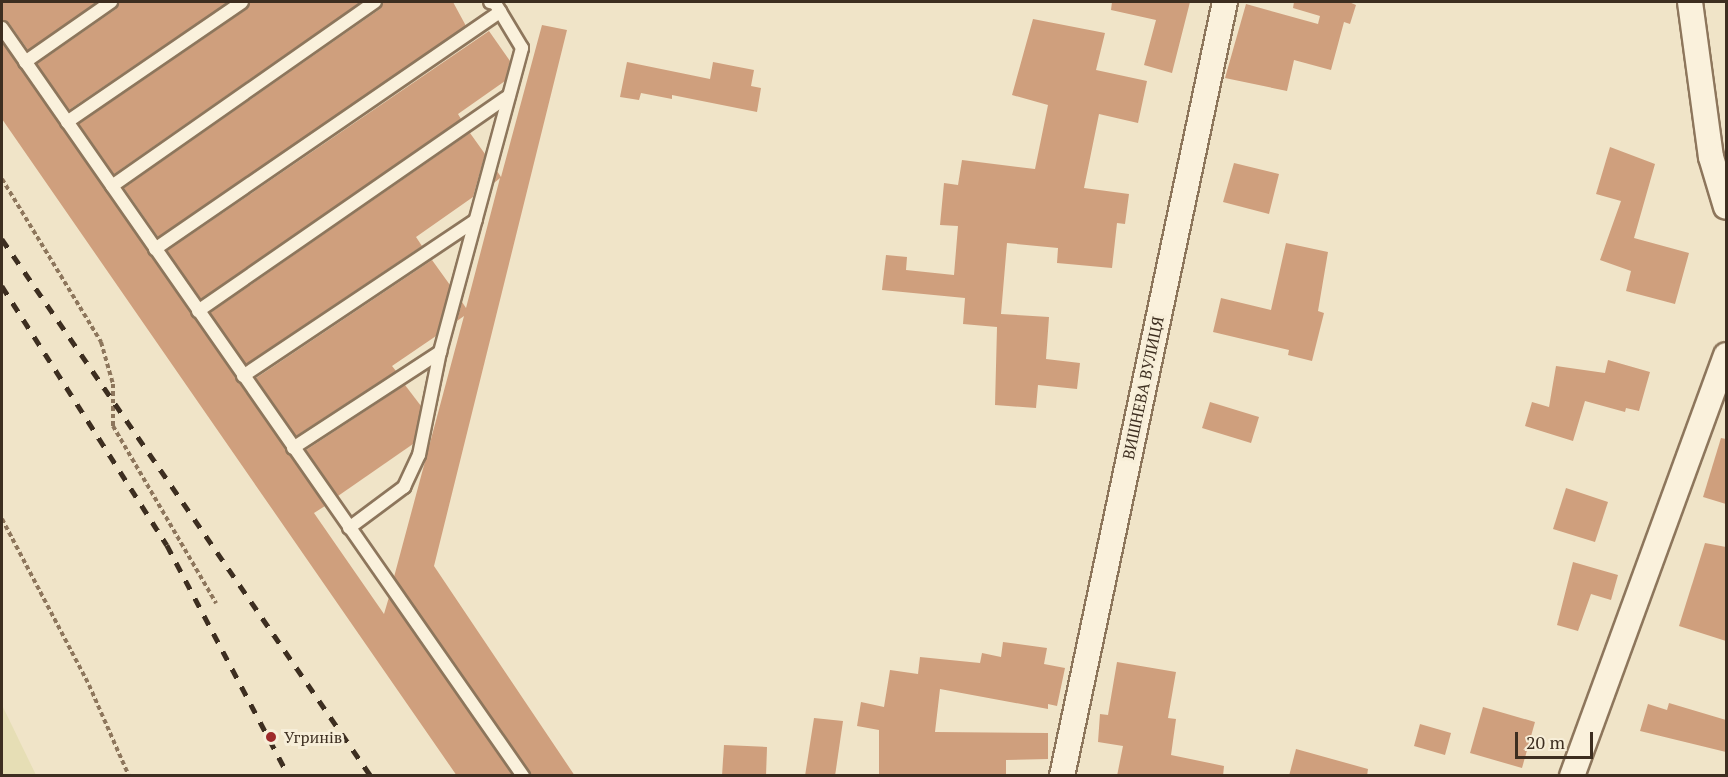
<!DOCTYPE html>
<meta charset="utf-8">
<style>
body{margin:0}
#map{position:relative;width:1728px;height:777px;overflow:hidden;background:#f0e4c8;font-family:"PT Serif",serif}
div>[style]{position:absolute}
.farmland>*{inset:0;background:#e6deb5}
.building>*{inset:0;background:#cf9f7d}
.path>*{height:4px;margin-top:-2px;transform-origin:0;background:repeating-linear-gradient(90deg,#8d765c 0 4.5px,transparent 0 7.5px)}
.roads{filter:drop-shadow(2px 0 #8d765c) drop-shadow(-2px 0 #8d765c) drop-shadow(0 2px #8d765c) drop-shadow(0 -2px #8d765c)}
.lane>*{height:12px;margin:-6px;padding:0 6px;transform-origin:6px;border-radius:6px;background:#faf1dc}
.street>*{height:24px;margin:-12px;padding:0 12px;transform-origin:12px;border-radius:12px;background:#faf1dc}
.rail>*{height:4.5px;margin-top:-2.25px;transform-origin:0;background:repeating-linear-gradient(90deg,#3d2e20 0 10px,transparent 0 20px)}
.dots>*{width:16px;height:16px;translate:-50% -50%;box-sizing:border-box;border:3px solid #f7eed8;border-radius:50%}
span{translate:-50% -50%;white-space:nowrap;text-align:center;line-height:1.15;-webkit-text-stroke:6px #f7eed8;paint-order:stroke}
.street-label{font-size:16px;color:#3d2e20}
.poi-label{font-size:16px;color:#3d2e20}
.left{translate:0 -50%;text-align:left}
.frame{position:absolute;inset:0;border:3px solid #3d2e20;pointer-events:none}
.scale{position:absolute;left:1515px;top:732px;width:78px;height:27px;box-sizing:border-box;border:3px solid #3d2e20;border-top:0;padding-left:8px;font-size:18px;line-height:21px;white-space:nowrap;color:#3d2e20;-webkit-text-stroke:4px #f7eed8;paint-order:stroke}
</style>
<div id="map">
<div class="farmland">
<div style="clip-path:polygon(2px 705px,36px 775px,2px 775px)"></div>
</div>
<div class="building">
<div style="clip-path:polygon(2px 2px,97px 2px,28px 50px,9px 23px,2px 20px)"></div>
<div style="clip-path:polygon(119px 2px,228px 2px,69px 110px,37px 64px,116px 9px)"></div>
<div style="clip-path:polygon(250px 2px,361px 2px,114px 174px,79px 124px,247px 9px)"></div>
<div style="clip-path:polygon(383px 2px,453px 2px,466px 26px,158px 237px,124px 188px,380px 9px)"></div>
<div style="clip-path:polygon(1112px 2px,1190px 2px,1172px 73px,1144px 65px,1156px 20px,1111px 10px)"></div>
<div style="clip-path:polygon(1294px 2px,1349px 2px,1356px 5px,1350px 24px,1344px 22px,1331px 70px,1294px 60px,1287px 91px,1225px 78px,1246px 4px,1318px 24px,1320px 16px,1293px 8px)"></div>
<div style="clip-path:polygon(1033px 19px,1105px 33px,1096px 70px,1147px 81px,1138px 123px,1099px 114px,1084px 188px,1129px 194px,1125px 224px,1117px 223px,1112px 268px,1057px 263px,1058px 248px,1007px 243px,1001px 314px,1049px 317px,1046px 359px,1080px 363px,1077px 389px,1038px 385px,1036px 408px,995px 405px,997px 327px,963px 324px,965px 298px,882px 290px,886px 255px,907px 257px,906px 270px,954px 275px,958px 226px,940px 225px,944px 183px,958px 185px,962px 160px,1035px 169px,1048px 105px,1012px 95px)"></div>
<div style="clip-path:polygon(542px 25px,567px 30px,434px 566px,575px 776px,531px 776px,394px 577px,464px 316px,457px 321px,462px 302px,466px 308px,500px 178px,494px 183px,497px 171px,501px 177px)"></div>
<div style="clip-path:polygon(489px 31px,510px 61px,505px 81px,458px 114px,461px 119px,201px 299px,167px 251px)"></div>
<div style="clip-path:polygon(2px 42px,325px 506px,314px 513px,384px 614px,389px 597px,513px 776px,457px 776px,2px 119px)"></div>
<div style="clip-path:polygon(627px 62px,710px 79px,713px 62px,754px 70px,751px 86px,761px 88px,757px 112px,672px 95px,672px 99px,641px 93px,639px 100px,620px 97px)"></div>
<div style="clip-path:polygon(470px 133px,485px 154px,473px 197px,416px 237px,422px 246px,246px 364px,210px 313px)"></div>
<div style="clip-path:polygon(1610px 147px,1655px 164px,1634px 238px,1689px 253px,1675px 304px,1626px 291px,1631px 271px,1600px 260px,1621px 201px,1596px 194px)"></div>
<div style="clip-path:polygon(1234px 163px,1279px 174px,1269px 214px,1223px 202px)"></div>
<div style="clip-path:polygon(1286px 243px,1328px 252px,1318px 311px,1324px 313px,1312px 361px,1288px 355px,1289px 350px,1213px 332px,1221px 298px,1271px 310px)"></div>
<div style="clip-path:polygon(432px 260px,450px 285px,436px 336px,392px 366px,396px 371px,296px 436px,256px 378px)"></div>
<div style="clip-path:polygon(1608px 360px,1650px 372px,1639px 411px,1626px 408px,1625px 412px,1585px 401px,1573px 441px,1525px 426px,1532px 402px,1549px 407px,1556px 366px,1605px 373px)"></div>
<div style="clip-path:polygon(405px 385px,421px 406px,413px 444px,338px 496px,306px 450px)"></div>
<div style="clip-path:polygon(1210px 402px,1259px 417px,1251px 443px,1202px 428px)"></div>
<div style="clip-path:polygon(1721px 438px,1726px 439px,1726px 504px,1703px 497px)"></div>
<div style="clip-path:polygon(1566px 488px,1608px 502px,1595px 542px,1553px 529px)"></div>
<div style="clip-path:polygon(1705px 543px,1726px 547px,1726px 641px,1679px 626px)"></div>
<div style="clip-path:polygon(1573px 562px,1618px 575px,1611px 600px,1591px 594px,1578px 631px,1557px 625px)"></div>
<div style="clip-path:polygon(1003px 642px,1047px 648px,1044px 664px,1065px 668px,1057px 706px,1048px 704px,1048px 709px,940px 689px,935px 732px,1048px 733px,1048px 759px,1006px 760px,1006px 776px,879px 776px,879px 730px,857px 726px,861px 702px,884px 707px,890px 670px,918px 674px,920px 657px,980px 663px,982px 653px,1001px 657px)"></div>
<div style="clip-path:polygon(1117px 662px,1176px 672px,1168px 718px,1176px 719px,1171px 755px,1224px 766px,1223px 776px,1117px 776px,1123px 746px,1098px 742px,1100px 714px,1108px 715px)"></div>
<div style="clip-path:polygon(1669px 703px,1726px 720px,1726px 752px,1640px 731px,1648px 704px,1667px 710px)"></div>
<div style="clip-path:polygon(1483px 707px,1535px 722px,1522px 768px,1470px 753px)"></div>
<div style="clip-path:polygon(814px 718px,843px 721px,835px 776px,805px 776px)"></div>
<div style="clip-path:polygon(1420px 724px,1451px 733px,1445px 755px,1414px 746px)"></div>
<div style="clip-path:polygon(724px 745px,767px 747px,766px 776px,722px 776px)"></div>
<div style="clip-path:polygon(1296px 749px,1368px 769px,1367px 776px,1289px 776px)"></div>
</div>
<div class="path">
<div style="left:2px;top:179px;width:191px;rotate:58.7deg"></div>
<div style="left:101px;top:342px;width:44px;rotate:74.1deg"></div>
<div style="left:113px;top:384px;width:42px;rotate:90deg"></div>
<div style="left:113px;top:426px;width:205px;rotate:59.8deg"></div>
<div style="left:2px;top:519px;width:187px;rotate:62.3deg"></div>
<div style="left:89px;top:685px;width:99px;rotate:66.3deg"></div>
</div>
<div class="roads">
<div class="lane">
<div style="left:2px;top:28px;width:912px;rotate:55.14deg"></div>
<div style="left:25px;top:62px;width:105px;rotate:-34.9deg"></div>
<div style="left:67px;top:122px;width:212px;rotate:-34.4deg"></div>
<div style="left:112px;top:186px;width:321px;rotate:-35deg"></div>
<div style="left:155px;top:249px;width:419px;rotate:-34.5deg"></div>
<div style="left:198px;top:311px;width:378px;rotate:-34.7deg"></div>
<div style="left:243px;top:376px;width:280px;rotate:-33.8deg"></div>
<div style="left:293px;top:448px;width:176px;rotate:-33.1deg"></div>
<div style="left:349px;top:528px;width:69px;rotate:-36.7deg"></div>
<div style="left:404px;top:487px;width:35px;rotate:-65deg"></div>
<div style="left:419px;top:455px;width:105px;rotate:-78.5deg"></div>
<div style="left:440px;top:352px;width:315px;rotate:-74.9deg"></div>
<div style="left:522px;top:48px;width:52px;rotate:-121deg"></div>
<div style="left:495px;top:3px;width:5px;rotate:-169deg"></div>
</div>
<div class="street">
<div style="left:1690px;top:2px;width:156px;rotate:82.3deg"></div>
<div style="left:1711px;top:157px;width:52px;rotate:73.3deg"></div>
<div style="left:1062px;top:776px;width:791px;rotate:-78.11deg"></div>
<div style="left:1572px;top:776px;width:448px;rotate:-69.9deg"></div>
</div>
</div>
<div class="rail">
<div style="left:2px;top:239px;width:652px;rotate:55.51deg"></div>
<div style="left:2px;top:286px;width:307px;rotate:57.5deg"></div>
<div style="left:167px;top:545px;width:261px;rotate:62.2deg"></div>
</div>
<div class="dots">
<div style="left:271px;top:737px;background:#9e2a2b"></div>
</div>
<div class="street-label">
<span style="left:1143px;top:388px;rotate:-78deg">ВИШНЕВА ВУЛИЦЯ</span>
</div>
<div class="poi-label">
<span class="left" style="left:284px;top:737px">Угринів</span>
</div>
<div class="frame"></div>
<div class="scale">20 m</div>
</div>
